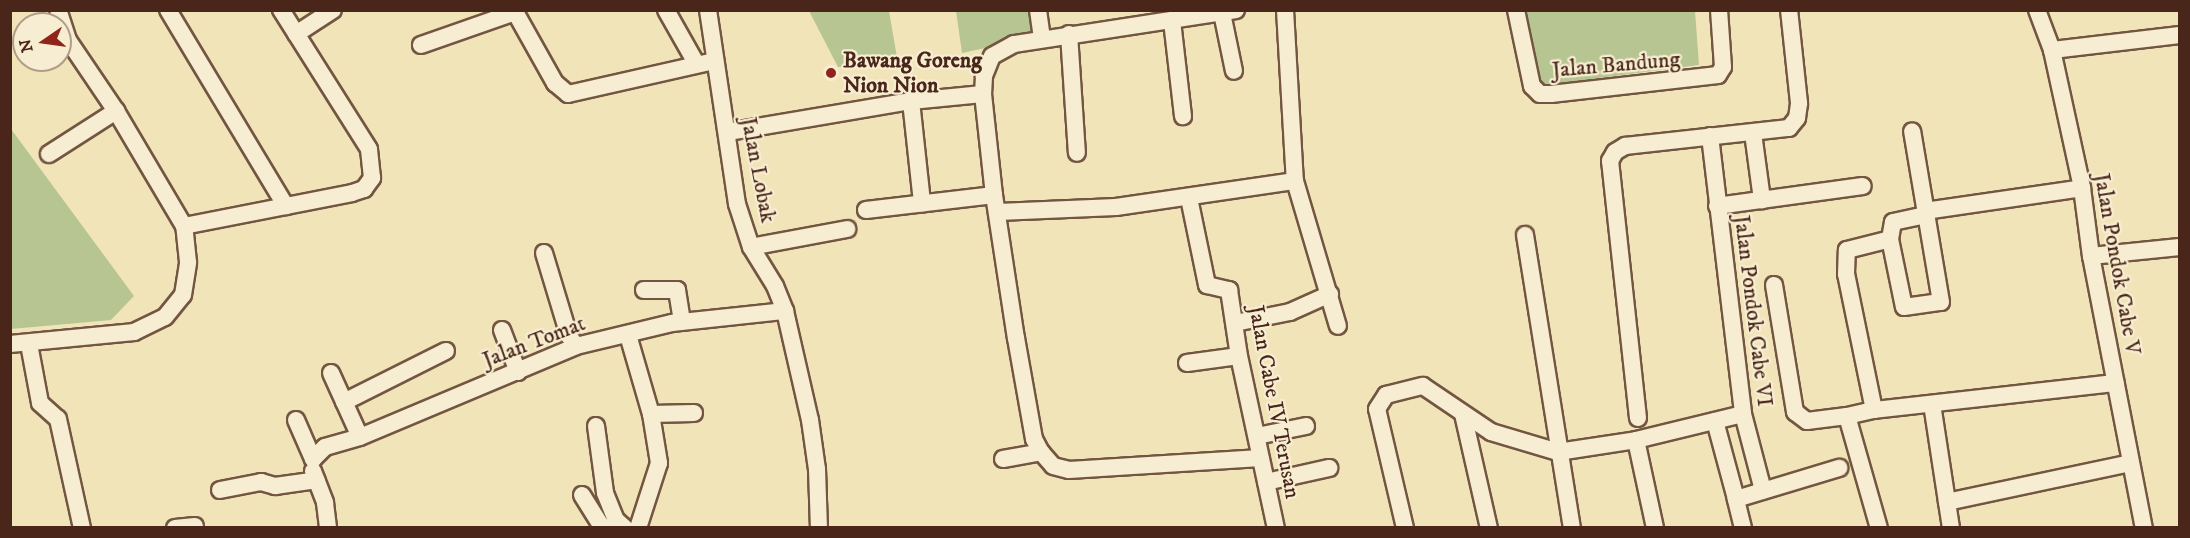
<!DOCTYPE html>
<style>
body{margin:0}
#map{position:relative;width:2190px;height:538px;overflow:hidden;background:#f2e4b9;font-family:"IM FELL DW Pica",serif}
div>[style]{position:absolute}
.green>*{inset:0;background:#b7c592}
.roads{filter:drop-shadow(2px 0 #735641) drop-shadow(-2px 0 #735641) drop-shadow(0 2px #735641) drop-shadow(0 -2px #735641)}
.minor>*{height:16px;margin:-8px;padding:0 8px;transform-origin:8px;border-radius:8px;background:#f7edd2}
.dots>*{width:16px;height:16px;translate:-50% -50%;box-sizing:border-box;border:3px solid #f7edd2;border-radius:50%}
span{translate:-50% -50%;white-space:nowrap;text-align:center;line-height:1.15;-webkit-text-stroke:4.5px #f7edd2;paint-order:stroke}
.poi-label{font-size:22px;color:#492619;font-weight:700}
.left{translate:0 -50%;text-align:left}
.street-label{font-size:22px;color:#492619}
.frame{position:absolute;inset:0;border:12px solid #492619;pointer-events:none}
.north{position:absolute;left:12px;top:12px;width:60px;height:60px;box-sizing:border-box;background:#f7edd2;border:2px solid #b19d88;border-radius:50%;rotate:257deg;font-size:16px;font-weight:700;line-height:24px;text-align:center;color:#492619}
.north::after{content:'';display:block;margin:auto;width:21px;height:27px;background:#8f2418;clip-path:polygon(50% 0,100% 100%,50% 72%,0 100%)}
</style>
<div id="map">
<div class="green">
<div style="clip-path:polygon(809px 11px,889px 11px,898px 63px,838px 67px)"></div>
<div style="clip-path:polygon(956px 11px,1029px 11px,1032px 38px,962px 53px)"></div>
<div style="clip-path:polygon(1507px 11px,1695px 11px,1699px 65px,1529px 87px)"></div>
<div style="clip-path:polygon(11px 129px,134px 296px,111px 320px,11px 329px)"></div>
</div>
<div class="roads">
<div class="minor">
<div style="left:168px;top:10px;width:229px;rotate:59deg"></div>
<div style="left:514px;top:10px;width:84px;rotate:60.7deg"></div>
<div style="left:555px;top:83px;width:17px;rotate:40deg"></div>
<div style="left:568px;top:94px;width:151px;rotate:-12.7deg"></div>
<div style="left:666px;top:10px;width:61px;rotate:60.5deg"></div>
<div style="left:708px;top:10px;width:196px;rotate:81.5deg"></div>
<div style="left:737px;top:204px;width:45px;rotate:72deg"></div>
<div style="left:751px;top:247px;width:46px;rotate:58.4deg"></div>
<div style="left:775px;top:286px;width:27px;rotate:68deg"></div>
<div style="left:785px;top:311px;width:112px;rotate:77.1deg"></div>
<div style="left:810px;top:420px;width:49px;rotate:81.9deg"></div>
<div style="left:817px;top:469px;width:59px;rotate:88.1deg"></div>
<div style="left:1038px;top:10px;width:29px;rotate:82deg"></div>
<div style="left:1236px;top:10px;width:225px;rotate:171.3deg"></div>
<div style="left:1014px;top:44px;width:25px;rotate:151deg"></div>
<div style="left:992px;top:56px;width:22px;rotate:112deg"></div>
<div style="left:984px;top:76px;width:18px;rotate:93deg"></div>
<div style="left:983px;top:94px;width:102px;rotate:83.8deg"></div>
<div style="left:994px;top:195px;width:145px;rotate:81.3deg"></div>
<div style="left:1016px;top:338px;width:103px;rotate:79.9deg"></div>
<div style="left:1034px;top:439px;width:15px;rotate:62deg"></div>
<div style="left:1041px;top:452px;width:18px;rotate:49deg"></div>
<div style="left:1053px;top:466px;width:16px;rotate:14deg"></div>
<div style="left:1069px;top:470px;width:192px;rotate:-3.6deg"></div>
<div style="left:1285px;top:10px;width:171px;rotate:86.7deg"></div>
<div style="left:1295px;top:181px;width:151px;rotate:73.5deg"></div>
<div style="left:1516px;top:10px;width:78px;rotate:78.1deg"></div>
<div style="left:1532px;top:86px;width:11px;rotate:45deg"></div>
<div style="left:1540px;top:94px;width:11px"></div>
<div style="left:1551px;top:94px;width:168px;rotate:-6.5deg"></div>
<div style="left:1718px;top:75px;width:9px;rotate:-58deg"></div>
<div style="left:1723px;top:67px;width:57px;rotate:-94deg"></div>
<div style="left:2037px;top:10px;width:43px;rotate:69.4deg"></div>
<div style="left:2052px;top:50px;width:141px;rotate:77.7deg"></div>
<div style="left:2082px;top:188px;width:69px;rotate:82.5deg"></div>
<div style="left:2091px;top:256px;width:277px;rotate:79deg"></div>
<div style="left:1222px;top:13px;width:59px;rotate:78.3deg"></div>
<div style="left:1172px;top:21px;width:96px;rotate:83.4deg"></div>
<div style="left:296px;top:34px;width:44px;rotate:-33deg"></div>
<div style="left:1069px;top:34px;width:119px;rotate:86.2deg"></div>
<div style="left:421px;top:45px;width:100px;rotate:-19.3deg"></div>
<div style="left:2052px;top:50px;width:129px;rotate:-6.7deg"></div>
<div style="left:911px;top:101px;width:103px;rotate:83.8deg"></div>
<div style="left:728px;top:132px;width:186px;rotate:-9.6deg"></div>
<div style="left:911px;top:101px;width:72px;rotate:-5.6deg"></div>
<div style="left:1753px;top:133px;width:68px;rotate:82.3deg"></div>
<div style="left:1710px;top:136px;width:280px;rotate:83.2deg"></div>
<div style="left:1743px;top:414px;width:79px;rotate:75.3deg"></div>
<div style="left:49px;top:154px;width:80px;rotate:-32.7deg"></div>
<div style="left:1189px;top:198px;width:89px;rotate:78.3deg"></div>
<div style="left:1207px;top:285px;width:23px;rotate:13deg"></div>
<div style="left:1229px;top:290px;width:67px;rotate:81.4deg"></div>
<div style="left:1239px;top:356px;width:176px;rotate:77.9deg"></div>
<div style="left:1717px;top:206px;width:147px;rotate:-7.8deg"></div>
<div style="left:866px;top:210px;width:129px;rotate:-6.7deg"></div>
<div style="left:1925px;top:211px;width:159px;rotate:-8.3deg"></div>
<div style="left:998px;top:212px;width:118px;rotate:-2.4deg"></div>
<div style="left:1116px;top:207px;width:181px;rotate:-8.3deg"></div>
<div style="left:184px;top:226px;width:171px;rotate:-11.1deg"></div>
<div style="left:352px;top:193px;width:13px;rotate:-18deg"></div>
<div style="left:364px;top:189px;width:14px;rotate:-54deg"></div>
<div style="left:372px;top:178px;width:29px;rotate:-96deg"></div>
<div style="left:369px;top:149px;width:165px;rotate:-122.3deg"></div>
<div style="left:1525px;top:235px;width:297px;rotate:80.9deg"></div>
<div style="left:1890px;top:239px;width:17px;rotate:-80deg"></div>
<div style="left:1893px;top:222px;width:34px;rotate:-12deg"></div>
<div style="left:751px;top:247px;width:98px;rotate:-10.6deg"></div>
<div style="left:544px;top:253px;width:87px;rotate:73.2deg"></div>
<div style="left:569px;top:336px;width:12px;rotate:55deg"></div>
<div style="left:2091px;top:256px;width:89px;rotate:-5.8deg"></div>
<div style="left:1774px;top:285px;width:129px;rotate:80.6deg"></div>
<div style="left:1795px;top:412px;width:15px;rotate:37deg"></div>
<div style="left:1807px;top:421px;width:40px;rotate:-7.1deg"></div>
<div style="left:1847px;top:416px;width:116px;rotate:74.1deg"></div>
<div style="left:644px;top:290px;width:33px"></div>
<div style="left:677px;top:290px;width:32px;rotate:81deg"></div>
<div style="left:1235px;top:323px;width:56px;rotate:-11.3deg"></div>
<div style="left:1290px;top:312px;width:44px;rotate:-24.2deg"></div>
<div style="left:502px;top:330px;width:45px;rotate:69.1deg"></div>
<div style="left:628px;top:335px;width:82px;rotate:73.8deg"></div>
<div style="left:651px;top:414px;width:50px;rotate:80.7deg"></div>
<div style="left:659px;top:463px;width:68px;rotate:107.9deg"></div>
<div style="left:10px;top:344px;width:125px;rotate:-5.5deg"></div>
<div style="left:134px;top:332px;width:34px;rotate:-26deg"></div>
<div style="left:165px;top:317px;width:28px;rotate:-51deg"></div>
<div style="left:183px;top:295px;width:33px;rotate:-81deg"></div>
<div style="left:188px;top:262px;width:36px;rotate:-96deg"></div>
<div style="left:184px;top:226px;width:134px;rotate:-120.6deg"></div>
<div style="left:116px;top:111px;width:86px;rotate:-124.1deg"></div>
<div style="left:68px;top:40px;width:32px;rotate:-108deg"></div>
<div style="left:29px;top:344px;width:60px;rotate:79.4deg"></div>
<div style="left:40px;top:403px;width:24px;rotate:42deg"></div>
<div style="left:58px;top:419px;width:112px;rotate:77.6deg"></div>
<div style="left:1187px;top:363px;width:52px;rotate:-7.7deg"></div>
<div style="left:331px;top:373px;width:70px;rotate:65.6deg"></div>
<div style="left:344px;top:402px;width:114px;rotate:-26.6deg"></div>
<div style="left:1932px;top:404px;width:125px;rotate:81.3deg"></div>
<div style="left:1874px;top:410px;width:139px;rotate:-101.6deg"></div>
<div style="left:1846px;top:274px;width:24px;rotate:-88deg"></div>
<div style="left:1847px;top:250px;width:44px;rotate:-14.3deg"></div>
<div style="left:1890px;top:239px;width:69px;rotate:78.4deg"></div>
<div style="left:1904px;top:307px;width:37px;rotate:-8deg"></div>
<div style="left:1941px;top:302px;width:173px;rotate:-99.6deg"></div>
<div style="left:651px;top:414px;width:43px;rotate:-1.3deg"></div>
<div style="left:1463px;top:414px;width:117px;rotate:77.2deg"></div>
<div style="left:1847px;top:416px;width:28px;rotate:-13deg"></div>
<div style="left:1874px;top:410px;width:243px;rotate:-6.4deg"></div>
<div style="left:1638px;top:418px;width:259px;rotate:-96.2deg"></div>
<div style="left:1610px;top:161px;width:10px;rotate:-61deg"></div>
<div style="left:1615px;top:152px;width:12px;rotate:-31deg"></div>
<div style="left:1625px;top:146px;width:165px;rotate:-6.3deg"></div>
<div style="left:1789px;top:128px;width:13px;rotate:-51deg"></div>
<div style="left:1797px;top:118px;width:15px;rotate:-82deg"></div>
<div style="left:1799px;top:103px;width:94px;rotate:-96.1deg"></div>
<div style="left:296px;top:420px;width:43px;rotate:66.4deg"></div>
<div style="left:1715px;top:421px;width:81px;rotate:74.9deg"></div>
<div style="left:596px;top:426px;width:68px;rotate:82.3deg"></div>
<div style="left:605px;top:493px;width:29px;rotate:68deg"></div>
<div style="left:616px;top:520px;width:12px;rotate:42deg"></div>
<div style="left:1257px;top:436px;width:50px;rotate:-11.5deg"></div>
<div style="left:1636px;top:440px;width:90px;rotate:77.8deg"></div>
<div style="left:313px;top:459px;width:17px;rotate:-45deg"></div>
<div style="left:325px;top:447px;width:36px;rotate:-16deg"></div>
<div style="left:360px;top:437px;width:234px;rotate:-22.8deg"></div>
<div style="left:576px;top:346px;width:99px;rotate:-13.5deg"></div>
<div style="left:672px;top:323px;width:114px;rotate:-6.1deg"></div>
<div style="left:1003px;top:459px;width:39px;rotate:-10deg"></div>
<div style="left:313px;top:471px;width:34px;rotate:69deg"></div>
<div style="left:325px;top:503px;width:25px;rotate:83deg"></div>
<div style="left:1266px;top:482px;width:65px;rotate:-12.5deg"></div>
<div style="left:220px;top:490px;width:42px;rotate:-11deg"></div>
<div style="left:261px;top:482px;width:15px;rotate:16deg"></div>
<div style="left:275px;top:486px;width:42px;rotate:-8.1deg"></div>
<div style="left:582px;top:495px;width:36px;rotate:58deg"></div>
<div style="left:601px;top:526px;width:6px;rotate:18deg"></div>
<div style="left:1947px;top:502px;width:187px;rotate:-12deg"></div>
<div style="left:175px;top:528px;width:20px;rotate:-6deg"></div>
<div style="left:1405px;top:528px;width:122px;rotate:-103.2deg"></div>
<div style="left:1377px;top:409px;width:17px;rotate:-57deg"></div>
<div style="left:1386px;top:395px;width:38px;rotate:-14deg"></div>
<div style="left:1423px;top:386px;width:82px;rotate:34.1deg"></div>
<div style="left:1491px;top:432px;width:70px;rotate:16.6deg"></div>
<div style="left:1558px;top:452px;width:79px;rotate:-8.7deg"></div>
<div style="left:1636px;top:440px;width:110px;rotate:-13.7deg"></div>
<div style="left:1743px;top:528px;width:30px;rotate:-104deg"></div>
<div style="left:1736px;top:499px;width:108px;rotate:-16.8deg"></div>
</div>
</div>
<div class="dots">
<div style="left:831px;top:73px;background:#8f2418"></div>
</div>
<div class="poi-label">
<span class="left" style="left:843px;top:73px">Bawang Goreng<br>Nion Nion</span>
</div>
<div class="street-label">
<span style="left:1616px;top:65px;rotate:-5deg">Jalan Bandung</span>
<span style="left:758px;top:170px;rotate:79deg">Jalan Lobak</span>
<span style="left:2117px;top:264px;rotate:80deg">Jalan Pondok Cabe V</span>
<span style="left:1753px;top:311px;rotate:83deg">Jalan Pondok Cabe VI</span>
<span style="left:534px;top:342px;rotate:-21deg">Jalan Tomat</span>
<span style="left:1274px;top:402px;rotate:79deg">Jalan Cabe IV Terusan</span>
</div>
<div class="frame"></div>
<div class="north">N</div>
</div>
